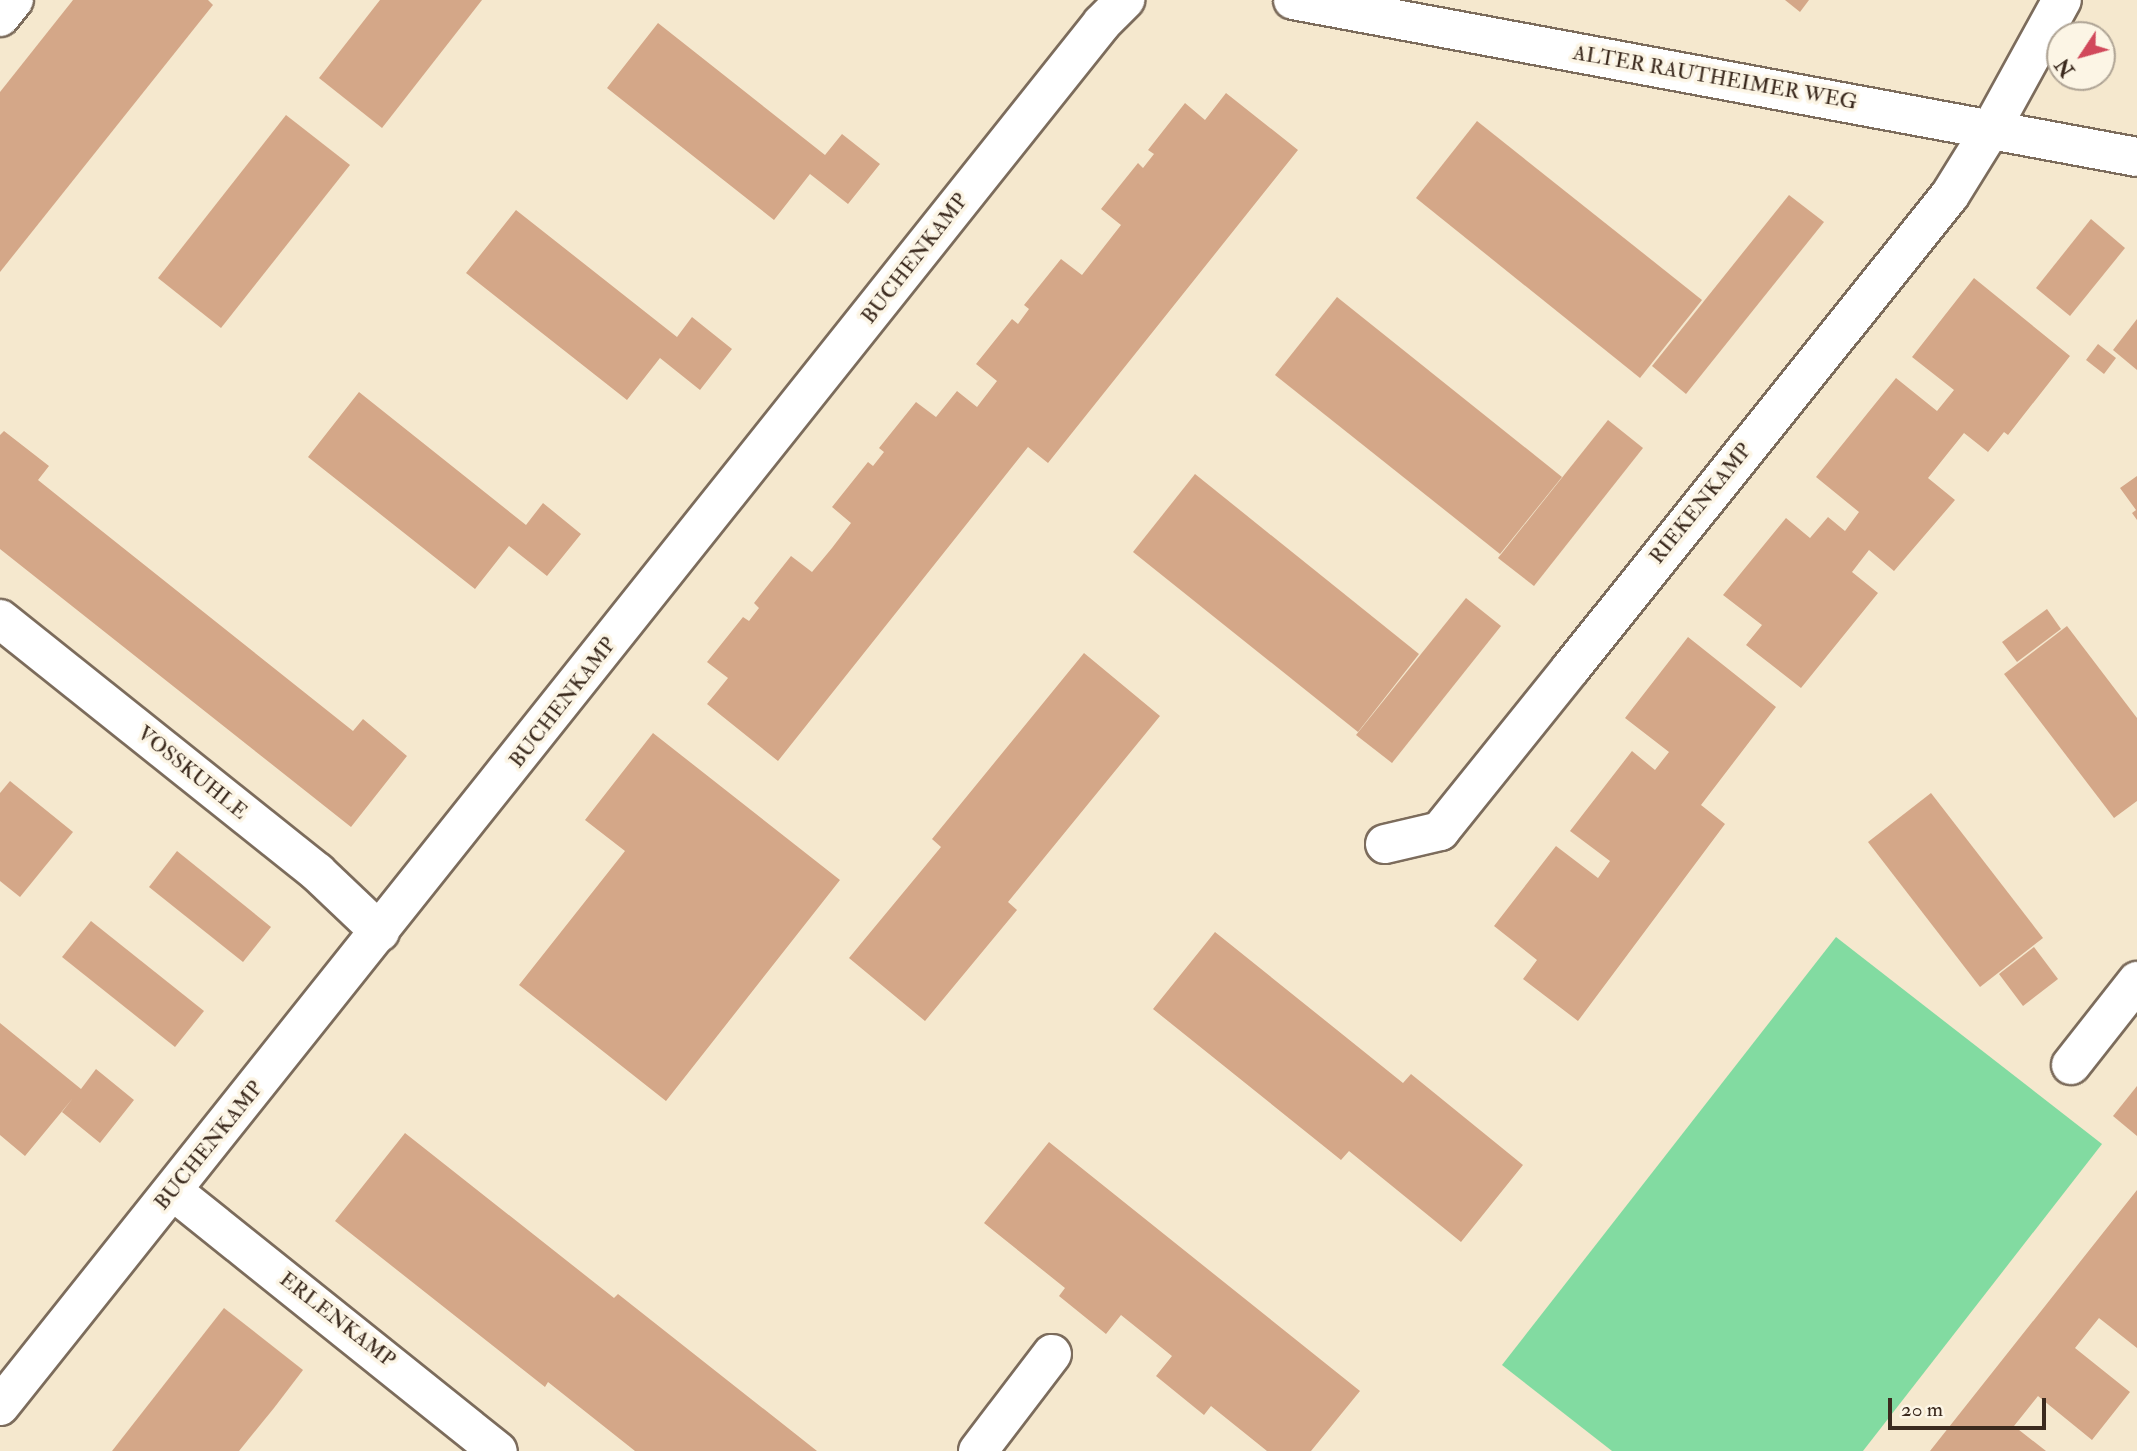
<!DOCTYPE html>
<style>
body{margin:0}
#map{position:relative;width:2137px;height:1451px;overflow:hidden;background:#f5e8ce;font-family:"IM FELL Double Pica",serif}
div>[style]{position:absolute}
.green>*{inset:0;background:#82dba1}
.building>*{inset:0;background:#d4a788}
.roads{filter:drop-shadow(2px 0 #7c6c5c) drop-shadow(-2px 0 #7c6c5c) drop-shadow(0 2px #7c6c5c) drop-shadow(0 -2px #7c6c5c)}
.minor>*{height:38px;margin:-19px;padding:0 19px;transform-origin:19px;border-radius:19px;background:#fff}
span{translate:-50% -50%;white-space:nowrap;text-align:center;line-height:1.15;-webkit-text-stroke:7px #fcf5e5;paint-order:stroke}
.street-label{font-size:21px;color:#3b2a1e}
.north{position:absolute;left:2046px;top:21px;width:70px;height:70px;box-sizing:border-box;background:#fcf5e5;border:2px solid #afa495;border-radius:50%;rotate:234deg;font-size:19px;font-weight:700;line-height:28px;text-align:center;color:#3b2a1e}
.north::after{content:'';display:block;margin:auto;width:24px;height:32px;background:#d1495b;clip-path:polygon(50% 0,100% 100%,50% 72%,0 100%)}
.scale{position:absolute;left:1888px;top:1398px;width:158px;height:32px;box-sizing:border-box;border:4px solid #3b2a1e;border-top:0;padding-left:9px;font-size:21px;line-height:24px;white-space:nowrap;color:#3b2a1e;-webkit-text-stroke:5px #fcf5e5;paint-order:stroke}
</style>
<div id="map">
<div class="green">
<div style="clip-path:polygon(1836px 937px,2102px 1144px,1863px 1451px,1612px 1451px,1502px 1365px)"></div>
</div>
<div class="building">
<div style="clip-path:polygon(73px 0,208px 0,213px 5px,0 272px,0 92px)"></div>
<div style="clip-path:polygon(380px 0,482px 0,382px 128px,319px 78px)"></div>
<div style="clip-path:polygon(1785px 0,1809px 0,1800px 12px)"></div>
<div style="clip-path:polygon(658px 23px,825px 155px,842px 134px,880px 164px,848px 204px,810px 174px,774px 220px,607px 88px)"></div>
<div style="clip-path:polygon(1226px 93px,1298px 150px,1048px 463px,1028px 447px,778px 761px,707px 704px,728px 678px,707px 662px,743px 617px,749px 621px,759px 608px,754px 603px,791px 556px,812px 572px,832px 548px,851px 523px,832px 507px,868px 462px,873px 466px,884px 452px,879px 448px,916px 402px,936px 417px,957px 391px,977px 407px,997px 381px,976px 364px,1012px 319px,1018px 324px,1029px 309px,1024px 305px,1061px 259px,1082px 275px,1121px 225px,1101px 209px,1138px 163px,1143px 168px,1154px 154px,1148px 150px,1185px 103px,1205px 120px)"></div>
<div style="clip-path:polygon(286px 115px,350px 165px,221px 328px,158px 278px)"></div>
<div style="clip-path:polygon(1477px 121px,1702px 300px,1640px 378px,1416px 198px)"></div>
<div style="clip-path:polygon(1789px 195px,1824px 222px,1686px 394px,1652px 366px)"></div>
<div style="clip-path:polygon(516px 210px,677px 337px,692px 317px,732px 349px,700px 390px,660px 358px,627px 400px,466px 273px)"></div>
<div style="clip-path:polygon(2091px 219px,2125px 248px,2070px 316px,2036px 288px)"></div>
<div style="clip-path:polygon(1974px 278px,2070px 356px,2008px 435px,2004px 432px,1988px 452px,1964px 433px,1928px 478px,1955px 500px,1894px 571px,1869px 550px,1852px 572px,1878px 593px,1801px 688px,1746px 645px,1762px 625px,1723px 595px,1786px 518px,1810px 538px,1828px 517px,1845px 531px,1859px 512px,1816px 477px,1896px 378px,1937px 411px,1954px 390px,1912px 357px)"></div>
<div style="clip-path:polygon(1337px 297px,1562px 477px,1500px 554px,1275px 375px)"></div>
<div style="clip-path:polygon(2137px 319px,2137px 370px,2113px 350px)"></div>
<div style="clip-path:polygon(2098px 344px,2116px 358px,2104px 374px,2086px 360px)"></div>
<div style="clip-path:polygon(359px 392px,526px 525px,543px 503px,581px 534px,547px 576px,509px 546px,475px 589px,308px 457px)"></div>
<div style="clip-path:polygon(1608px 420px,1643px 448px,1534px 586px,1498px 558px)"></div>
<div style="clip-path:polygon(4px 431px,49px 466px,38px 480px,83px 516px,353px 731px,363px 719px,407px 756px,351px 827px,0 549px,0 435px)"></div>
<div style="clip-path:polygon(1195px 474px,1419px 654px,1358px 732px,1133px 552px)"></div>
<div style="clip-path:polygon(2137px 476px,2137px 520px,2132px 513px,2136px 510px,2120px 488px)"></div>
<div style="clip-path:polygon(1466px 598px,1501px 626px,1392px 763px,1356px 735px)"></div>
<div style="clip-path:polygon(2047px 609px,2061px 629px,2017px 662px,2002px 642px)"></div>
<div style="clip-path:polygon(2067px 626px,2137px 718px,2137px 801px,2114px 818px,2004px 674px)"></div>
<div style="clip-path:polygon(1688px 637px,1776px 707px,1701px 805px,1725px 824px,1578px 1021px,1523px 979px,1537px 960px,1494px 926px,1556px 846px,1598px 878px,1610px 861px,1570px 831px,1632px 751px,1655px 770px,1669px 752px,1625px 718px)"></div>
<div style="clip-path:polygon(1084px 653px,1160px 716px,1008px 902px,1017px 910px,925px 1021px,849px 958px,941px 847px,932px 839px)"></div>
<div style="clip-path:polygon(653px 733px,840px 880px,666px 1101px,519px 985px,625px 851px,585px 820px)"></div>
<div style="clip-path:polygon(10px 781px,73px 832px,20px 897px,0 881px,0 793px)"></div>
<div style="clip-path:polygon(1931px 793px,2043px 938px,1980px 987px,1868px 842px)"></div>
<div style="clip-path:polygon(177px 851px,271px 927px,243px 962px,149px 887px)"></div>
<div style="clip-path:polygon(91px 921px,204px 1011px,175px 1047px,62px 957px)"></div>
<div style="clip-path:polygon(1215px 932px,1403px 1083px,1411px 1074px,1523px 1165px,1461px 1242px,1349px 1151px,1341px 1160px,1153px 1009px)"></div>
<div style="clip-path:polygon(2034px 947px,2058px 979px,2023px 1006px,1999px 974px)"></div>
<div style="clip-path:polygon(0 1023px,81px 1089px,96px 1069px,134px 1100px,100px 1143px,62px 1112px,73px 1098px,25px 1156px,0 1135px)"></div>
<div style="clip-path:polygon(2137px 1086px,2137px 1136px,2113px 1116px)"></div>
<div style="clip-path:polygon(405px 1133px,614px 1298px,618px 1294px,817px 1451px,635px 1451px,548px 1382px,545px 1387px,335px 1221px)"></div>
<div style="clip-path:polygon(1049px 1142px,1360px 1391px,1311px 1451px,1267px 1451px,1211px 1406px,1204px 1415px,1156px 1376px,1172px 1356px,1121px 1315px,1106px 1334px,1059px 1296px,1065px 1288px,984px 1223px)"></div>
<div style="clip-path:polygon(2137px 1190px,2137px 1348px,2099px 1318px,2075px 1348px,2130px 1392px,2092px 1440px,2038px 1396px,2014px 1426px,2046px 1451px,1930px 1451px)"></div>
<div style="clip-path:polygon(224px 1308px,303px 1370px,274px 1408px,239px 1451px,112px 1451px)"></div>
</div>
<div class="roads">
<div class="minor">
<div style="left:1293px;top:0;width:858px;rotate:10.54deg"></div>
<div style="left:0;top:17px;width:22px;rotate:-51deg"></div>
<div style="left:0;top:619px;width:406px;rotate:38.6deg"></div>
<div style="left:317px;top:872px;width:87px;rotate:43.6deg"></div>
<div style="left:1385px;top:844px;width:57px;rotate:-13.3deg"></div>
<div style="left:1440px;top:831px;width:209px;rotate:-51.2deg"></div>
<div style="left:1571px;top:668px;width:606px;rotate:-51.3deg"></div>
<div style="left:1950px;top:195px;width:78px;rotate:-58.2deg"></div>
<div style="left:1991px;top:129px;width:147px;rotate:-61.2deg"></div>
<div style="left:2071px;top:1065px;width:107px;rotate:-51.8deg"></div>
<div style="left:173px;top:1191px;width:416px;rotate:38.7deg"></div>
<div style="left:0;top:1406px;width:1768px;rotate:-51.45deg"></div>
<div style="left:1102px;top:23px;width:33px;rotate:-45deg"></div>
<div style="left:978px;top:1451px;width:122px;rotate:-52.7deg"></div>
</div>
</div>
<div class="street-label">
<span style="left:1715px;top:78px;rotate:10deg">ALTER RAUTHEIMER WEG</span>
<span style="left:915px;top:259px;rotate:-52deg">BUCHENKAMP</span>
<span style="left:1701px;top:504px;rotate:-51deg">RIEKENKAMP</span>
<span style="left:563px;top:703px;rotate:-52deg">BUCHENKAMP</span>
<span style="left:192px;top:773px;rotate:39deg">VOSSKUHLE</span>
<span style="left:209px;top:1146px;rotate:-51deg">BUCHENKAMP</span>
<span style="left:337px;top:1320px;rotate:38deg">ERLENKAMP</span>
</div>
<div class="north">N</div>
<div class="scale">20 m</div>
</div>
